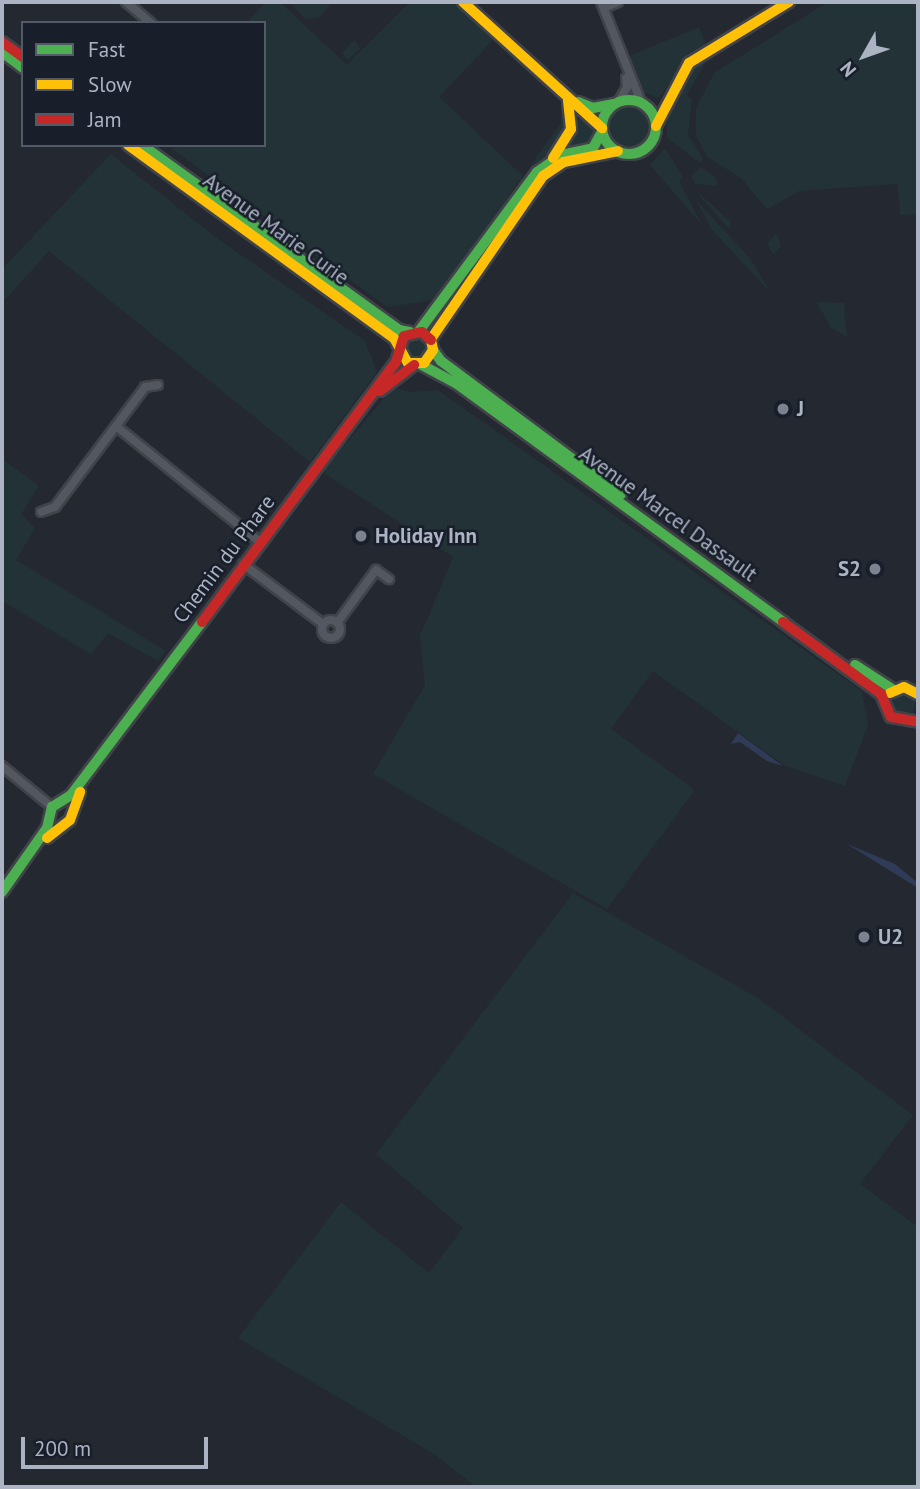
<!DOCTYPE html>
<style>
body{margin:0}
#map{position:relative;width:920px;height:1489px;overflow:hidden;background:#242830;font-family:"PT Sans",sans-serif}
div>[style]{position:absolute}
.green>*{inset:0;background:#223237}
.round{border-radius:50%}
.water>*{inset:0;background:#303c57}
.roads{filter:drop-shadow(2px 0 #404349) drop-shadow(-2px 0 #404349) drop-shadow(0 2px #404349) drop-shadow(0 -2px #404349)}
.street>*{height:8px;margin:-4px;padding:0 4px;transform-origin:4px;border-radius:4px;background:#53575f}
.street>.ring{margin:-4px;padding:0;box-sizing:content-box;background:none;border:8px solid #53575f;border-radius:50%}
.fast>*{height:10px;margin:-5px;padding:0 5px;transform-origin:5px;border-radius:5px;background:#4caf50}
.fast>.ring{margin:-5px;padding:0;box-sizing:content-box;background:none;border:10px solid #4caf50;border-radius:50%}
.slow>*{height:10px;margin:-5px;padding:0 5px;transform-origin:5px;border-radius:5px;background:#ffc107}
.jam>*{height:10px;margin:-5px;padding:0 5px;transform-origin:5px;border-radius:5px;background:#c62828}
.dots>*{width:19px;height:19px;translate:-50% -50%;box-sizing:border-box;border:4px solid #181e2a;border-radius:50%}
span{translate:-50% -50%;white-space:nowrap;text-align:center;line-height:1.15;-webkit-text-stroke:5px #181e2a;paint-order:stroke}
.street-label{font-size:21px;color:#acb3c3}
.poi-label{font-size:21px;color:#acb3c3;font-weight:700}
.left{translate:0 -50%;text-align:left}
.right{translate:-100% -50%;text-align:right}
.frame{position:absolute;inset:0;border:4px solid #acb3c3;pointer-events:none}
.legend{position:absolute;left:21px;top:21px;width:245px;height:126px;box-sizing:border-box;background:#181e2a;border:2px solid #535a67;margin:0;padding:9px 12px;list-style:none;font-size:21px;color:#acb3c3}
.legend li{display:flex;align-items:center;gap:14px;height:35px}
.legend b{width:35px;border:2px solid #535a67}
.north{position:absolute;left:829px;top:21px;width:70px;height:70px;-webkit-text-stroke:5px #181e2a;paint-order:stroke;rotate:230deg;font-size:19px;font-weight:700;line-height:28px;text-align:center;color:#acb3c3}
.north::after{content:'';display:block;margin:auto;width:24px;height:32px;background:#acb3c3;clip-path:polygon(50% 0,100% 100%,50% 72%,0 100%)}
.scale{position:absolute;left:21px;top:1437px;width:187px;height:32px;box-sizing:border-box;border:4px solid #acb3c3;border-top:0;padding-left:9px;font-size:21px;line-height:24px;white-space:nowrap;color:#acb3c3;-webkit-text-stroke:5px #181e2a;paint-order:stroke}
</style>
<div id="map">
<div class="green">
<div style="clip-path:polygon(266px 2px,280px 2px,347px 65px,410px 2px,453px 2px,493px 40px,439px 97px,523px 176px,435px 300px,387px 307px,167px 145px,264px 145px,264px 23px,246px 23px)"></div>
<div style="clip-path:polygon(289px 2px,325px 2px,330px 6px,319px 17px,306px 19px)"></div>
<div style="clip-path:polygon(828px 2px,918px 2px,918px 214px,900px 215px,897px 184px,799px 191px,767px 209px,741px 178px,707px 157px,696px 136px,696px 108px,714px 73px)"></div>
<div style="clip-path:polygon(699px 27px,706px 44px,689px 53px,663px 93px,658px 98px,642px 92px,627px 57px)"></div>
<div style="clip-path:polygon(355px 40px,360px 49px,347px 60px,342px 53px)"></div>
<div style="clip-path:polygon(701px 57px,707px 60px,687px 95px,692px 99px,688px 135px,703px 158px,700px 163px,667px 138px,667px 124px,685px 74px)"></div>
<div style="clip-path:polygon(561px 103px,570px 118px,556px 150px,529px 167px,561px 123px)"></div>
<div class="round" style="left:608px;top:105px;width:42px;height:42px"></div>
<div style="clip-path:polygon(574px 113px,592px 121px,597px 131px,589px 143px,564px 150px,572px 133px)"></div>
<div style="clip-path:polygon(665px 148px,683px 177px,679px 181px,702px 225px,650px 165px)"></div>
<div style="clip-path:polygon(111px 154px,214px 236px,365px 341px,377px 372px,310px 462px,49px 251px,2px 303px,2px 269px)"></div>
<div style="clip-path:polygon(701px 167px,716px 178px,717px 186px,695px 184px,691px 176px)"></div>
<div style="clip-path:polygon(687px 181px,699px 203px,749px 257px,771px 293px,711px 229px)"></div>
<div style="clip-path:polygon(697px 191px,731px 222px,729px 229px,702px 199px)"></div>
<div style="clip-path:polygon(776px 233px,781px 246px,773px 255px,767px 244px)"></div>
<div style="clip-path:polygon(817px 302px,844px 303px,847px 337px,830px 327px)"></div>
<div class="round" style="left:405px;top:337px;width:22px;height:22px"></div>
<div style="clip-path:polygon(393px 387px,410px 392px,438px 390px,862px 691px,868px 725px,845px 786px,784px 765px,653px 671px,611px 729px,695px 790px,607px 909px,373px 774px,425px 685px,420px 636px,453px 557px,322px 472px)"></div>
<div style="clip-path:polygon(2px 459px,39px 486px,21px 514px,35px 528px,16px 560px,166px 651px,158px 661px,108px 633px,91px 654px,2px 601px)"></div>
<div class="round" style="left:893px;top:693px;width:22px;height:22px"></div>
<div style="clip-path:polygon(573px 893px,758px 998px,913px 1115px,860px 1184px,918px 1227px,918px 1487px,476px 1487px,434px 1454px,238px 1338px,341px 1202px,429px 1273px,463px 1228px,376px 1154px)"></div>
</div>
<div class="water">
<div style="clip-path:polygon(738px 733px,783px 766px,767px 761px,740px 742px,731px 744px)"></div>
<div style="clip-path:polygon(847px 844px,895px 864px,918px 883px,918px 888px)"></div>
</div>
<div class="roads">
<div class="street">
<div style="left:126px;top:2px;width:33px;rotate:40deg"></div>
<div style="left:601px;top:2px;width:108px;rotate:68.2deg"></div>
<div style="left:604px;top:8px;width:15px;rotate:-23deg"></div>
<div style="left:619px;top:101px;width:16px;rotate:-60deg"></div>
<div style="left:627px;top:87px;width:9px;rotate:-96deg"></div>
<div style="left:116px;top:426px;width:185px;rotate:38.9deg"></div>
<div style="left:41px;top:512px;width:15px;rotate:-20deg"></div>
<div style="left:55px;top:507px;width:150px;rotate:-53.1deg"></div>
<div style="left:145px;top:387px;width:13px;rotate:-9deg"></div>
<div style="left:243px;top:564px;width:100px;rotate:36.9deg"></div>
<div class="ring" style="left:322px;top:620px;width:10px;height:10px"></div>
<div style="left:337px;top:623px;width:66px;rotate:-53.7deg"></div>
<div style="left:376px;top:570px;width:16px;rotate:35deg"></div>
<div style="left:2px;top:766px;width:65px;rotate:39.4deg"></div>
</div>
<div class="fast">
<div style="left:2px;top:52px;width:26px;rotate:37deg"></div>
<div class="ring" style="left:602px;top:100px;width:44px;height:44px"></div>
<div style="left:578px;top:102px;width:16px;rotate:22deg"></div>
<div style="left:593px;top:108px;width:21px;rotate:-11deg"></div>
<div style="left:142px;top:145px;width:317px;rotate:35.7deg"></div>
<div style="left:399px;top:330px;width:11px;rotate:10deg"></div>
<div style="left:419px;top:331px;width:198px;rotate:-53.4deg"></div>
<div style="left:537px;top:172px;width:29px;rotate:-35deg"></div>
<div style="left:561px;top:155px;width:33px;rotate:-12deg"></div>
<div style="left:593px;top:148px;width:18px;rotate:-61deg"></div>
<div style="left:433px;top:350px;width:14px;rotate:54deg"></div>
<div style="left:441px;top:361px;width:224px;rotate:36.7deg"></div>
<div style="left:420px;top:364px;width:42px;rotate:28.4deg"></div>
<div style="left:457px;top:384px;width:404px;rotate:36.1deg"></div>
<div style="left:855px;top:665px;width:46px;rotate:32.7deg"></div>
<div style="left:2px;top:892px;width:78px;rotate:-54.9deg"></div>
<div style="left:47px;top:828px;width:22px;rotate:-77deg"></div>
<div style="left:52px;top:807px;width:22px;rotate:-32deg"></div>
<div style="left:71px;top:795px;width:217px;rotate:-52.9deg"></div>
</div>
<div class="slow">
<div style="left:463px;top:2px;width:188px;rotate:42.2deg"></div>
<div style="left:656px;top:126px;width:71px;rotate:-62.4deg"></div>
<div style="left:689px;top:63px;width:117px;rotate:-31.4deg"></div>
<div style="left:128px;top:145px;width:329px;rotate:36deg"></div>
<div style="left:394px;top:338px;width:29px;rotate:61deg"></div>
<div style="left:408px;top:363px;width:16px"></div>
<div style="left:424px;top:363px;width:16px;rotate:-55deg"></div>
<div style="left:433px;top:350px;width:10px;rotate:-101deg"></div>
<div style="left:553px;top:158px;width:34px;rotate:-58deg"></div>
<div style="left:571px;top:129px;width:29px;rotate:-96deg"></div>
<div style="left:431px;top:339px;width:198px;rotate:-55.5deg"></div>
<div style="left:543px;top:176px;width:25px;rotate:-34deg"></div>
<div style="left:564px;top:162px;width:55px;rotate:-11.5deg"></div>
<div style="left:890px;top:693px;width:15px;rotate:-23deg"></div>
<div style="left:904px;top:687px;width:16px;rotate:27deg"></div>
<div style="left:47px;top:838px;width:29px;rotate:-38deg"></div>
<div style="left:70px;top:820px;width:30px;rotate:-70deg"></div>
</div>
<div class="jam">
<div style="left:2px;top:42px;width:26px;rotate:36deg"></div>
<div style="left:380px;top:391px;width:43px;rotate:-37.4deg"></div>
<div style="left:202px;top:622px;width:324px;rotate:-53.3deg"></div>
<div style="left:396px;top:362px;width:27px;rotate:-73deg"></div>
<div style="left:404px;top:336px;width:18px;rotate:-13deg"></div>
<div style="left:422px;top:332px;width:12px;rotate:42deg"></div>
<div style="left:783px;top:622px;width:122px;rotate:36.3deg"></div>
<div style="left:881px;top:694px;width:25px;rotate:67deg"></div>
<div style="left:891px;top:717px;width:27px;rotate:10deg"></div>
</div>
</div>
<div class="dots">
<div style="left:783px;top:409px;background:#7c8290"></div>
<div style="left:361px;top:536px;background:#7c8290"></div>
<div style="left:875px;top:569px;background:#7c8290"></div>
<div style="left:864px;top:937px;background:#7c8290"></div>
</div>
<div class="street-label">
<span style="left:276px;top:229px;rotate:36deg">Avenue Marie Curie</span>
<span style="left:668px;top:514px;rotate:36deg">Avenue Marcel Dassault</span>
<span style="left:224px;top:559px;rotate:-53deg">Chemin du Phare</span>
</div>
<div class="poi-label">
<span class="left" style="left:797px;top:409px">J</span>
<span class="left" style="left:375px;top:536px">Holiday Inn</span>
<span class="right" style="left:861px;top:569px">S2</span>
<span class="left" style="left:878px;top:937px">U2</span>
</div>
<div class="frame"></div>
<ul class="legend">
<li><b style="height:9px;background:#4caf50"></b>Fast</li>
<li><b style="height:9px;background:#ffc107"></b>Slow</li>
<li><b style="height:9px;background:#c62828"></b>Jam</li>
</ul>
<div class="north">N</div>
<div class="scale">200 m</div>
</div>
